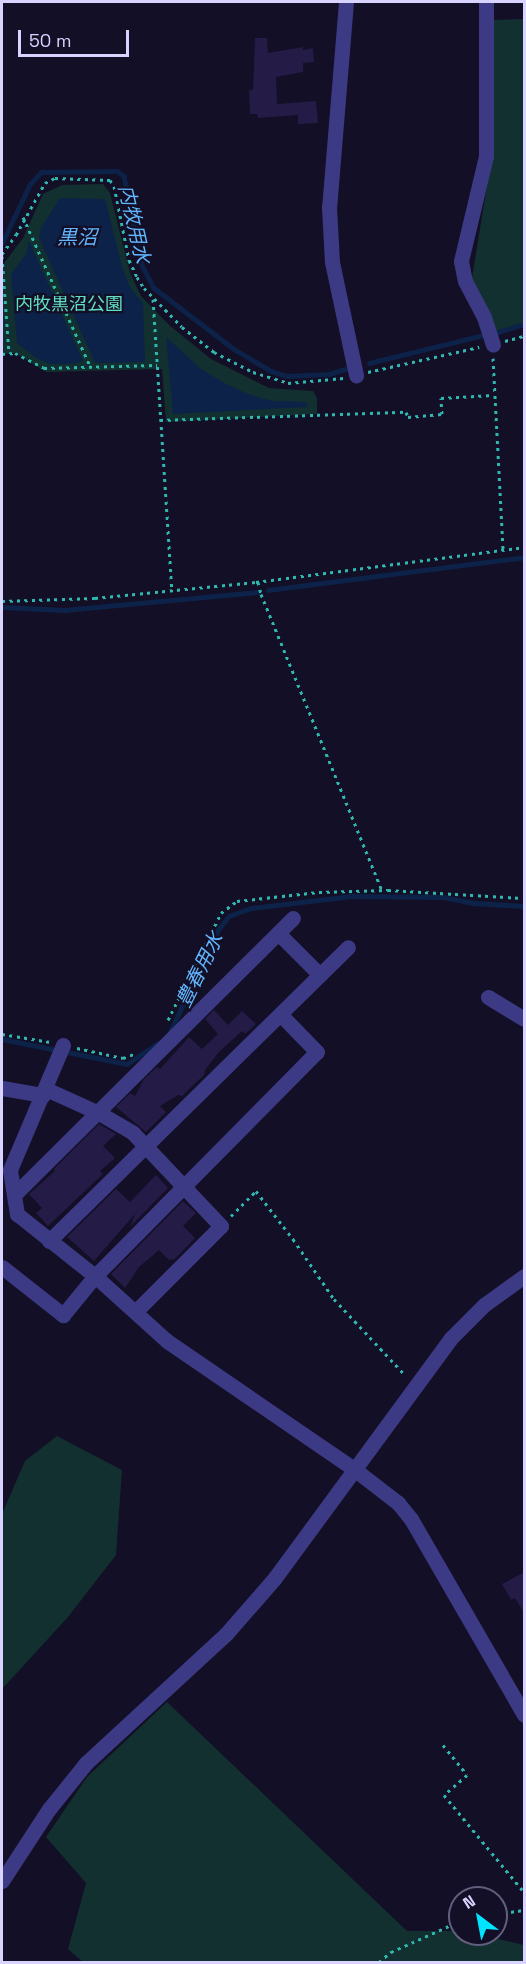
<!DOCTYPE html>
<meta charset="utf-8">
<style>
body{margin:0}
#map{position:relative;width:526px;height:1964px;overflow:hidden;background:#130f26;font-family:"Space Grotesk","Noto Sans JP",sans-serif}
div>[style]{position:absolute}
.green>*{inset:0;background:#12302f}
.water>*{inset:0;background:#0c2248}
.stream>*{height:4.5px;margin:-2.25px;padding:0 2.25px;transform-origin:2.25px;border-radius:2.25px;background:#0c2248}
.building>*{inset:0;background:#241b47}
.path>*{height:3px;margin-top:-1.5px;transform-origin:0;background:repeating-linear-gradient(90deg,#2fb8b0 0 3px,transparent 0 7.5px)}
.minor>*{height:15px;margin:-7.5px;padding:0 7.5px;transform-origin:7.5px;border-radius:7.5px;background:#3d3a85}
span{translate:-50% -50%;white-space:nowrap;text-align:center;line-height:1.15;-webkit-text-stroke:4.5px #130f26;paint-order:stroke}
.park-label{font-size:18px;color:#5fe0c0}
.water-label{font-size:20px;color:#62b6ff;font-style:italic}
.frame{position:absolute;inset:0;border:3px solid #d9d4ff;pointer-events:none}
.north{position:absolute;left:448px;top:1886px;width:60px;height:60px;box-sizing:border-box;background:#130f26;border:2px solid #625e7d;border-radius:50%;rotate:328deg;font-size:16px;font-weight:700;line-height:24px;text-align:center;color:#d9d4ff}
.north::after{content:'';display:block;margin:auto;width:21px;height:27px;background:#00e5ff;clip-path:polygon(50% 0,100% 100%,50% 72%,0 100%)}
.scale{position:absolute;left:18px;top:30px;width:111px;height:27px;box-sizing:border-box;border:3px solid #d9d4ff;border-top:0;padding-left:8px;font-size:18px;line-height:21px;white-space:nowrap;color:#d9d4ff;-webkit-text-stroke:4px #130f26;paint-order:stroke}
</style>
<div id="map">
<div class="green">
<div style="clip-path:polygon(524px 19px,524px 324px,497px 335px,471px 284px,493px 149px,490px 20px)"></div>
<div style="clip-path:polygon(103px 184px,110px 193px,130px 273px,141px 296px,169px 325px,211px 359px,269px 388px,313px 391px,317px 398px,317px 414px,166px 422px,162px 369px,46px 372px,15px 353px,2px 354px,2px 266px,23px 238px,43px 194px,62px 185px)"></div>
<div style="clip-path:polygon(57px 1436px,122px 1470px,116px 1555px,68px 1617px,2px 1689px,2px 1514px,25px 1461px)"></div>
<div style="clip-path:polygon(167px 1702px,407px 1931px,460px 1931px,460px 1934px,477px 1934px,524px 1945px,524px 1962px,83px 1962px,68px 1949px,86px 1883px,46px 1837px,87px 1777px)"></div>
</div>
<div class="water">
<div style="clip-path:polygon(60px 198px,105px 199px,123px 270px,131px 289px,143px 303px,145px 362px,95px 363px,39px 238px,41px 228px)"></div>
<div style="clip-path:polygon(29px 241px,83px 361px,72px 364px,50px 364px,36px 358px,17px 343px,11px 274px,26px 254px)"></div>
<div style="clip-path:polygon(166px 337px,201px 369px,226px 384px,248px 394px,272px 401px,306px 402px,307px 407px,173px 414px)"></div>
</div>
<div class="stream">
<div style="left:2px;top:243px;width:65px;rotate:-64.6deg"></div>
<div style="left:30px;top:184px;width:16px;rotate:-47deg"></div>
<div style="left:41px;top:172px;width:76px;rotate:-0.8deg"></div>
<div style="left:117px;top:171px;width:9px;rotate:36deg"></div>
<div style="left:124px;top:176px;width:91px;rotate:78.6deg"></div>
<div style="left:142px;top:265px;width:25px;rotate:63deg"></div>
<div style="left:153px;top:287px;width:102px;rotate:37.4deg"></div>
<div style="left:234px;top:349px;width:43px;rotate:30.7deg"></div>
<div style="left:271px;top:371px;width:17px;rotate:17deg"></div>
<div style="left:287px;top:376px;width:42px;rotate:-2.7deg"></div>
<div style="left:329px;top:374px;width:17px;rotate:-17deg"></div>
<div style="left:498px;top:332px;width:27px;rotate:-17deg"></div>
<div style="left:369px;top:363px;width:118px;rotate:-13.7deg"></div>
<div style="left:268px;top:590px;width:258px;rotate:-7.3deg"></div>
<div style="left:2px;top:607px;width:62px;rotate:2.8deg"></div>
<div style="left:64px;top:610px;width:196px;rotate:-5.3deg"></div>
<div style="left:169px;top:1034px;width:115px;rotate:-64.8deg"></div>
<div style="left:218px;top:930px;width:18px;rotate:-52deg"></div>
<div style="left:229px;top:916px;width:23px;rotate:-20deg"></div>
<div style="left:251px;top:908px;width:101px;rotate:-6.8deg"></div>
<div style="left:351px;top:896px;width:92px;rotate:0.6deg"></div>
<div style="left:443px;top:897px;width:32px;rotate:11deg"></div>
<div style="left:474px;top:903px;width:50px;rotate:3.4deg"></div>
<div style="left:2px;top:1039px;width:127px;rotate:11.3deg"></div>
<div style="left:127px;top:1064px;width:37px;rotate:-34deg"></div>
</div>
<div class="building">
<div style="clip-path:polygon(255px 38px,267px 38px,268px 53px,303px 47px,303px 50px,313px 48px,314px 62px,303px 63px,303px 72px,276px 77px,277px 104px,316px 101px,318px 123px,298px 124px,298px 115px,258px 118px,257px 114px,250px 114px,249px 90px,253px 90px)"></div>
<div style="clip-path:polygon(214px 1010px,228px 1025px,242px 1011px,256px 1024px,245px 1034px,242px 1031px,219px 1052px,205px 1070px,204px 1075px,182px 1096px,178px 1095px,160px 1106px,166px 1112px,146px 1132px,116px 1107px,130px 1093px,135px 1096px,144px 1079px,157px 1067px,160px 1069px,189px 1037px,202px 1049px,218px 1034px,205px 1019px)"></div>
<div style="clip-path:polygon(99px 1124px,116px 1134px,103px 1146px,115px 1158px,100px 1171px,103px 1174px,48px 1226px,36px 1213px,42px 1208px,29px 1194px,55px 1171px,54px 1169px)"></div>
<div style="clip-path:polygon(156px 1175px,168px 1188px,130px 1227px,135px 1214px,94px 1261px,67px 1237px,116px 1189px,130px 1202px)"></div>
<div style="clip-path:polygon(183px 1201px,196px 1213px,183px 1226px,195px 1238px,175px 1259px,169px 1260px,159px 1250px,139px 1267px,125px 1288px,111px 1274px)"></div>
<div style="clip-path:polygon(525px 1572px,525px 1614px,515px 1598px,511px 1600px,502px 1584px)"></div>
</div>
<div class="path">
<div style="left:23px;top:217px;width:163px;rotate:65.8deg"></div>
<div style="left:2px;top:254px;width:24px;rotate:-54deg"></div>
<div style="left:16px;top:235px;width:60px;rotate:-60.9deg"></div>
<div style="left:45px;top:183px;width:11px;rotate:-27deg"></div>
<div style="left:55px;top:178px;width:55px;rotate:2.1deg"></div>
<div style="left:110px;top:180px;width:7px;rotate:56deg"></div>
<div style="left:114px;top:186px;width:76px;rotate:78.5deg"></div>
<div style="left:129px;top:260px;width:19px;rotate:65deg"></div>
<div style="left:137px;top:277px;width:13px;rotate:58deg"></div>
<div style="left:144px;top:288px;width:54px;rotate:45.7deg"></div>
<div style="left:182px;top:327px;width:41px;rotate:38deg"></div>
<div style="left:214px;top:352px;width:44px;rotate:27.1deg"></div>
<div style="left:253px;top:372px;width:37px;rotate:17deg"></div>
<div style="left:288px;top:383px;width:56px;rotate:-5.1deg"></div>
<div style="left:2px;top:256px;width:97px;rotate:85.9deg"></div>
<div style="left:153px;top:299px;width:292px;rotate:86.3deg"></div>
<div style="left:505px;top:341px;width:20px;rotate:-15deg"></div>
<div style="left:2px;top:354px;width:13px;rotate:-4deg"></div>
<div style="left:15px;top:353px;width:33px;rotate:27deg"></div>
<div style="left:44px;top:368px;width:113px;rotate:-1.5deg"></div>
<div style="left:493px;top:358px;width:191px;rotate:87deg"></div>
<div style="left:368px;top:372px;width:114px;rotate:-12.7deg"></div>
<div style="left:160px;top:420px;width:246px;rotate:-1.9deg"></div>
<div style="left:406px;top:412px;width:5px;rotate:68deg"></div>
<div style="left:408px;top:417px;width:34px;rotate:-5deg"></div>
<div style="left:442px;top:414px;width:16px;rotate:-94deg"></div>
<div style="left:441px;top:398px;width:52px;rotate:-3.3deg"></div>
<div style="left:258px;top:582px;width:12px;rotate:76deg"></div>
<div style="left:261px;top:594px;width:321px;rotate:67.8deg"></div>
<div style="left:2px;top:601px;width:93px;rotate:-1.8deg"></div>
<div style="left:95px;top:598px;width:162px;rotate:-5.7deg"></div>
<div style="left:256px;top:582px;width:270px;rotate:-7.4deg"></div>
<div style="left:168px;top:1020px;width:119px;rotate:-63.6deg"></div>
<div style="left:221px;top:913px;width:20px;rotate:-37deg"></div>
<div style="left:237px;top:901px;width:82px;rotate:-6.3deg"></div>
<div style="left:319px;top:892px;width:69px;rotate:-1.7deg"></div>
<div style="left:388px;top:890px;width:136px;rotate:3.4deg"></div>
<div style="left:2px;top:1034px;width:49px;rotate:9.5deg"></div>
<div style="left:77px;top:1048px;width:47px;rotate:12.3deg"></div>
<div style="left:123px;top:1058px;width:12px;rotate:-20deg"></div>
<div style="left:231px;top:1216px;width:35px;rotate:-45deg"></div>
<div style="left:256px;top:1191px;width:61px;rotate:52.4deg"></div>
<div style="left:293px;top:1239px;width:73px;rotate:55.7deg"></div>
<div style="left:334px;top:1299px;width:104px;rotate:46.9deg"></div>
<div style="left:443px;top:1745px;width:38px;rotate:51deg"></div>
<div style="left:467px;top:1775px;width:30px;rotate:139deg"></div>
<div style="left:444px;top:1795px;width:126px;rotate:50.5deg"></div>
<div style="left:496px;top:1914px;width:28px;rotate:-8deg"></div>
<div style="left:379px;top:1962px;width:16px;rotate:-40deg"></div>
<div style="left:391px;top:1952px;width:76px;rotate:-24.2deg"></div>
</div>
<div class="minor">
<div style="left:346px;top:2px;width:206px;rotate:94.7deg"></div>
<div style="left:329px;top:207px;width:55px;rotate:86.9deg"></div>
<div style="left:332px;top:262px;width:116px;rotate:78deg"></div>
<div style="left:486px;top:2px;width:154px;rotate:90deg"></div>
<div style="left:486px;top:156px;width:108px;rotate:103.4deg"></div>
<div style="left:461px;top:261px;width:20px;rotate:79deg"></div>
<div style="left:465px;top:281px;width:41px;rotate:62.2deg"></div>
<div style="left:484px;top:317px;width:29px;rotate:72deg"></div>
<div style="left:278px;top:933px;width:59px;rotate:45deg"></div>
<div style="left:488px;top:997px;width:42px;rotate:31.4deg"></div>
<div style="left:63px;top:1045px;width:136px;rotate:113deg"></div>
<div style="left:10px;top:1170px;width:45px;rotate:81deg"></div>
<div style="left:17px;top:1214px;width:100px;rotate:38.5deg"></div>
<div style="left:95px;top:1276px;width:97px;rotate:42.1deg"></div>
<div style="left:167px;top:1341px;width:227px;rotate:34.4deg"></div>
<div style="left:354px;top:1469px;width:56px;rotate:37.7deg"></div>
<div style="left:398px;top:1503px;width:21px;rotate:51deg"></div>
<div style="left:411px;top:1519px;width:226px;rotate:60deg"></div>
<div style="left:2px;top:1088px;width:42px;rotate:9.7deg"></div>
<div style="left:46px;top:1089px;width:58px;rotate:24.4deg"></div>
<div style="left:99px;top:1113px;width:39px;rotate:30deg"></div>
<div style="left:133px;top:1133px;width:128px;rotate:46.6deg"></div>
<div style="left:221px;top:1226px;width:120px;rotate:135deg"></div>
<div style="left:14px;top:1195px;width:393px;rotate:-44.8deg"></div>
<div style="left:49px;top:1241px;width:419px;rotate:-44.5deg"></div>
<div style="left:2px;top:1267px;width:78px;rotate:38.2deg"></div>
<div style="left:63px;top:1315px;width:50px;rotate:-50.6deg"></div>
<div style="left:95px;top:1276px;width:315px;rotate:-45.3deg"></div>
<div style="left:317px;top:1052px;width:52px;rotate:-134.2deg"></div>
<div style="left:2px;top:1881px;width:86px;rotate:-56.9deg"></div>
<div style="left:49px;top:1809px;width:59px;rotate:-51.2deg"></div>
<div style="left:86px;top:1763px;width:190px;rotate:-42.7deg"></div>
<div style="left:226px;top:1634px;width:73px;rotate:-48.9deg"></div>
<div style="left:274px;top:1579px;width:299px;rotate:-53.7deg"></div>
<div style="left:451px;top:1338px;width:47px;rotate:-45deg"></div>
<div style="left:484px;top:1305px;width:49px;rotate:-35.9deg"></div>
</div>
<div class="park-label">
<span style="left:69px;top:304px">内牧黒沼公園</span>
</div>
<div class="water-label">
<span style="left:134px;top:224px;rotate:77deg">内牧用水</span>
<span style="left:77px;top:237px">黒沼</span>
<span style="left:200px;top:970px;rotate:-64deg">豊春用水</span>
</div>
<div class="frame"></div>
<div class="north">N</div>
<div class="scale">50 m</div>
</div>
